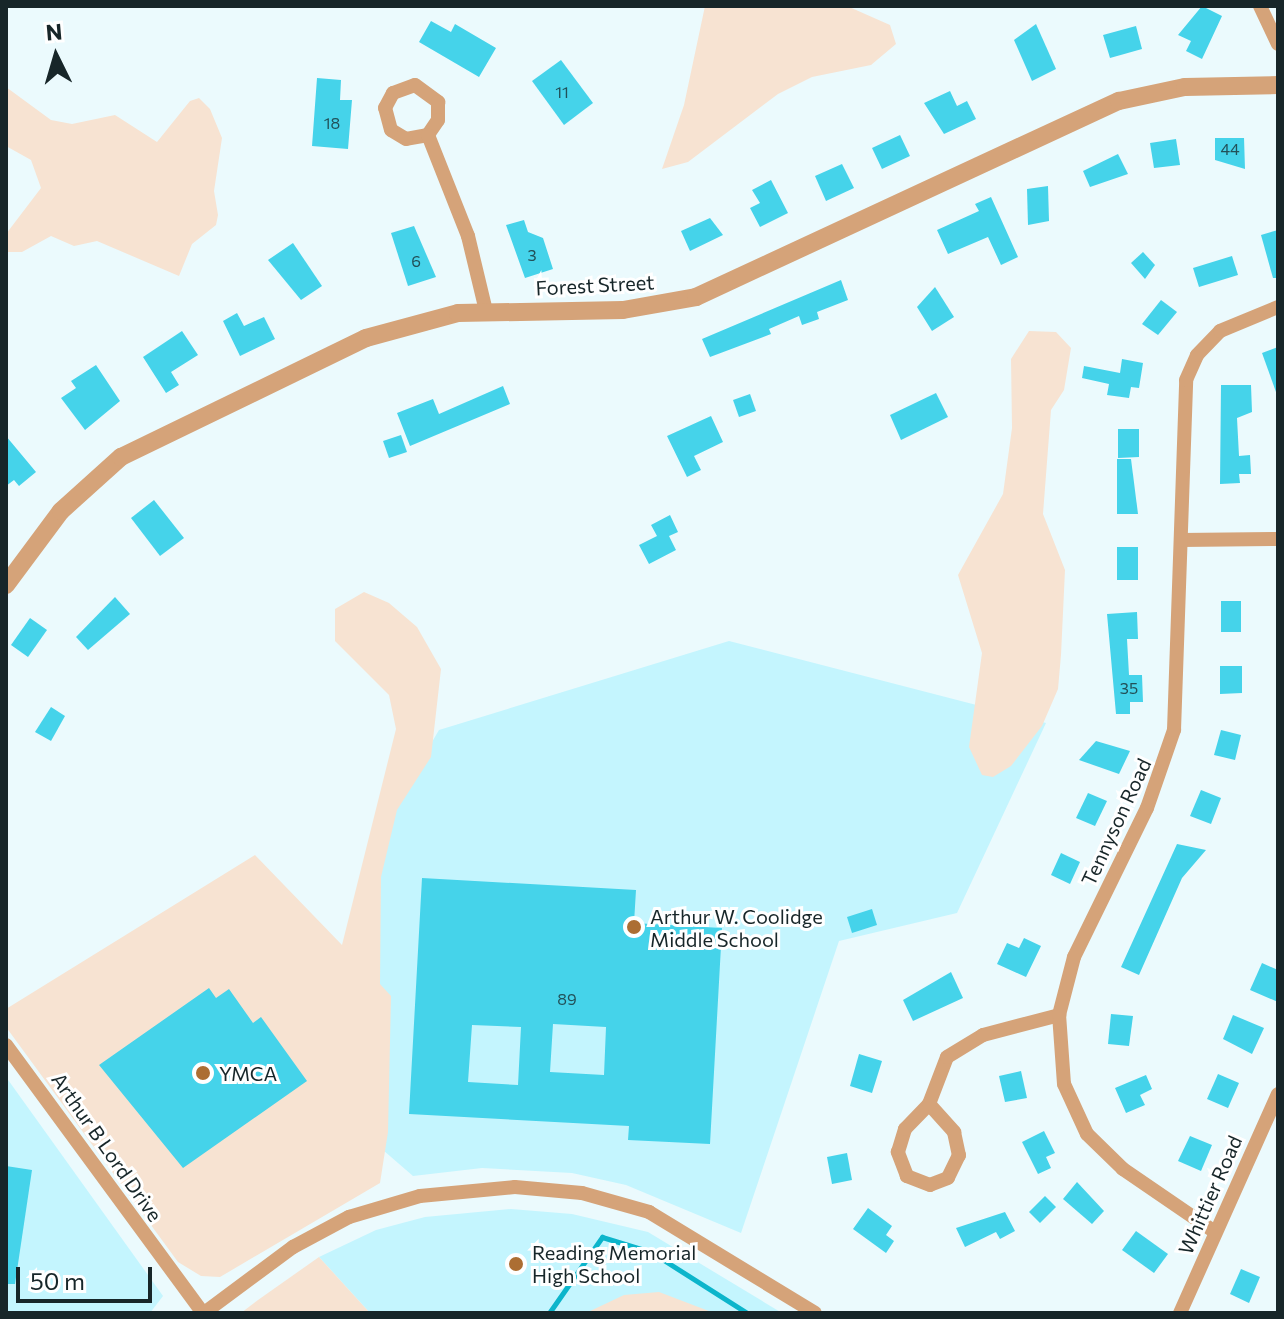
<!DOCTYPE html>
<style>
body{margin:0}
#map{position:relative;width:1284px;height:1319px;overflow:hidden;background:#ebfafd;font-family:Commissioner,sans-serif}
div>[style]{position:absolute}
.built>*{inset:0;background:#c4f5fe}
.green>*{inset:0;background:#f7e3d2}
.stream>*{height:5px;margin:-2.5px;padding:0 2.5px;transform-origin:2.5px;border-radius:2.5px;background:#0cb5cb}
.building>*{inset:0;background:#45d3ea}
.minor>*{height:14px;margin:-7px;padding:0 7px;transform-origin:7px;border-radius:7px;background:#d5a379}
.tertiary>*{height:18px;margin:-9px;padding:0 9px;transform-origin:9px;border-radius:9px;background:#d5a379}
.dots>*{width:22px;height:22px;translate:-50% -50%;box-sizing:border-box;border:4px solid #fff;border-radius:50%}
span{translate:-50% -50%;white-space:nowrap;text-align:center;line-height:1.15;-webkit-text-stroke:6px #fff;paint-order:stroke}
.number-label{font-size:16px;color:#225159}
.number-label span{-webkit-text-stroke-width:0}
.street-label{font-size:20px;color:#172629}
.poi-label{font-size:20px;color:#172629}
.left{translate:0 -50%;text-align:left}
.frame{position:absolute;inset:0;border:8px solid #172629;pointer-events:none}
.north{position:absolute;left:16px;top:16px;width:80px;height:80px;-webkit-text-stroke:6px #fff;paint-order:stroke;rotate:355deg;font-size:22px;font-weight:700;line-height:32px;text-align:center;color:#172629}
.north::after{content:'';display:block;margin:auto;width:28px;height:36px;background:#172629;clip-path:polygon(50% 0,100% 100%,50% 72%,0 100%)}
.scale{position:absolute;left:16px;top:1267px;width:136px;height:36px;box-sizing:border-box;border:4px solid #172629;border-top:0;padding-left:10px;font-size:24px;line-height:28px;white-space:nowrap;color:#172629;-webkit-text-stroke:6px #fff;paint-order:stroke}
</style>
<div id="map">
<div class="built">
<div style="clip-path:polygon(729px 641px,1046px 723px,957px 913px,839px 941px,741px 1233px,626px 1185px,572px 1173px,482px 1168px,413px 1176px,361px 1131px,374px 841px,439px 730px)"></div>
<div style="clip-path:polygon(6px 1077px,163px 1296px,150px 1313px,6px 1313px)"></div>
<div style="clip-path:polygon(511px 1209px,572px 1214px,648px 1232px,782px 1313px,370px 1313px,319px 1257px,376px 1230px,425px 1217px)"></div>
</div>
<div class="green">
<div style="clip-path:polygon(705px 6px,847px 6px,890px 25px,896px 44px,871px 65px,812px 77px,778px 94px,688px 162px,662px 169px,684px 105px)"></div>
<div style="clip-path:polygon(6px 87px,51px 120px,72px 124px,115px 115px,157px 142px,190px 101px,199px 98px,210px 109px,222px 138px,214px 191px,218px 215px,216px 225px,192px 244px,179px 276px,97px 241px,74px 246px,51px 236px,22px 252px,6px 252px,6px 234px,41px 188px,31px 160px,6px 146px)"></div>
<div style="clip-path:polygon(1029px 331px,1056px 332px,1071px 348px,1064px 390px,1051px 410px,1043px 514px,1065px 570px,1061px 655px,1058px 689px,1042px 726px,1011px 766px,993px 777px,982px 775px,969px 747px,982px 653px,958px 575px,1003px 494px,1012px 428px,1011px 359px)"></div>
<div style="clip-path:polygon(364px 592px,389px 603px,417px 627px,441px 669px,431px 757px,397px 810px,381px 877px,380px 984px,391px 996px,388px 1132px,380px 1183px,220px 1277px,201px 1276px,178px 1262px,6px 1027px,6px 1009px,255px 855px,342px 945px,396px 729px,389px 695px,335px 641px,335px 609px)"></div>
<div style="clip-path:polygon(319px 1257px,370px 1313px,241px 1313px,258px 1300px)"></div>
<div style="clip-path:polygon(659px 1292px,714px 1313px,586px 1313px,624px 1295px)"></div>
</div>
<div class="stream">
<div style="left:549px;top:1313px;width:93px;rotate:-55.1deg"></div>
<div style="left:602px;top:1237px;width:51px;rotate:17deg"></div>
<div style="left:651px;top:1252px;width:114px;rotate:32.4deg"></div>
</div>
<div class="building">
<div style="clip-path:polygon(1202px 6px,1222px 16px,1202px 59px,1186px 51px,1191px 41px,1178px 35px)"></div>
<div style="clip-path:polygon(431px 21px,451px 32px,455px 24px,496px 48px,479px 77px,419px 42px)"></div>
<div style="clip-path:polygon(1036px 24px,1056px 69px,1032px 81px,1014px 40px)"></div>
<div style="clip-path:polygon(1136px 26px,1142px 49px,1110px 58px,1103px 35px)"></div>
<div style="clip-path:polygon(561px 60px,593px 103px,564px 125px,532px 81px)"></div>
<div style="clip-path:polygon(317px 78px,341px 80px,340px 100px,352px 100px,348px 149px,312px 146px)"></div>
<div style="clip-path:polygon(950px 91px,957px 106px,967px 101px,976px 119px,944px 134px,924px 103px)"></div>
<div style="clip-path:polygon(900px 135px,910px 156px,882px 169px,872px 148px)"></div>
<div style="clip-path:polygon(1215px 138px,1244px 138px,1245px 169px,1215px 160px)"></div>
<div style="clip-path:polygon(1176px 139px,1180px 165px,1154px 168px,1150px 143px)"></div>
<div style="clip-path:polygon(1118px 154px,1128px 174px,1090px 187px,1083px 171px)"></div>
<div style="clip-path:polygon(842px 164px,854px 188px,826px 201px,815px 176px)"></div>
<div style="clip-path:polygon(771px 180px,788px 213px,760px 227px,750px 208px,760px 203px,752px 190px)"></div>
<div style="clip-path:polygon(1048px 186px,1049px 221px,1028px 225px,1027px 189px)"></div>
<div style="clip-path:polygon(991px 197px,1018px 257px,1001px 265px,988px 237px,948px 254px,937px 230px,979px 211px,975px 204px)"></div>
<div style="clip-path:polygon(710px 218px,723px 235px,690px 251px,681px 231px)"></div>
<div style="clip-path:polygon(524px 220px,528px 232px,543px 238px,553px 269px,525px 278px,506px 225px)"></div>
<div style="clip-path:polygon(414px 226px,436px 277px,408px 286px,391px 233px)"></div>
<div style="clip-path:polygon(1278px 230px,1278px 278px,1273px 278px,1261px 235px)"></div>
<div style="clip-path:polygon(293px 243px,322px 286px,301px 300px,268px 260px)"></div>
<div style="clip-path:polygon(1143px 252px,1155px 265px,1145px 279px,1131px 263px)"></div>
<div style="clip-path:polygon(1232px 256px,1238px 275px,1199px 287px,1193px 268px)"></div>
<div style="clip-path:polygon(841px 280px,848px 300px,817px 312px,819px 319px,802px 325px,799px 316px,769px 329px,771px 334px,710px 357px,702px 339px)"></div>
<div style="clip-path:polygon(935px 287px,954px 317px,932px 331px,917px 307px)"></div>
<div style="clip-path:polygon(1161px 300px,1177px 312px,1158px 335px,1142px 324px)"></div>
<div style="clip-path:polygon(237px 313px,244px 326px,264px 317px,275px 339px,240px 356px,223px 321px)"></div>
<div style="clip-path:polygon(182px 331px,198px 355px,171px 372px,179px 385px,166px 393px,143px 357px)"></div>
<div style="clip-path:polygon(1278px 347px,1278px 391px,1276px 392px,1262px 353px)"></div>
<div style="clip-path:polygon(1122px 359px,1143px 363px,1139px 388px,1131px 387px,1129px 398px,1107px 395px,1109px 384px,1082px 378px,1084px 366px,1120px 373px)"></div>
<div style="clip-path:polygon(96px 365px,120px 401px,85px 430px,61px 398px,76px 388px,71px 381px)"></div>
<div style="clip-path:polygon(1221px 385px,1251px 385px,1252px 412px,1237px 418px,1239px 456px,1250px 455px,1251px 474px,1239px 474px,1240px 483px,1220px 484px)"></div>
<div style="clip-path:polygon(503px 386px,510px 404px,410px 446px,397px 413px,433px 399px,439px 414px)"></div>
<div style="clip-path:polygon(936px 393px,948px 417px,901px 440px,890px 415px)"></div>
<div style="clip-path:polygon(750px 394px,756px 411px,739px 417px,733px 400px)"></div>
<div style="clip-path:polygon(711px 416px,723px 442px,694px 456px,701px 470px,687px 477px,667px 436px)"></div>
<div style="clip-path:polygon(1118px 429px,1139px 429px,1139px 457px,1118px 458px)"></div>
<div style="clip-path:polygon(401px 435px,407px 452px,389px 458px,383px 441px)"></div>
<div style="clip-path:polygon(6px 436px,36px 472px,19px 486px,14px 480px,6px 486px)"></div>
<div style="clip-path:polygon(1117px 459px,1131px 459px,1138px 514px,1117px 514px)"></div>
<div style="clip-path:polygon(154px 500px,184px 538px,160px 556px,131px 518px)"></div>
<div style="clip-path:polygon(670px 515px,678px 532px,669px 536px,676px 550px,649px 564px,639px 545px,657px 536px,651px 525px)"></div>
<div style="clip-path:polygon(1117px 547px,1138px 547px,1138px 580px,1117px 580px)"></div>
<div style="clip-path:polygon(115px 597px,130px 614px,88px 650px,76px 637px)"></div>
<div style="clip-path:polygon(1221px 601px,1241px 601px,1241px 632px,1221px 632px)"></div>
<div style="clip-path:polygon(1137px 612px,1138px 639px,1127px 639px,1129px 675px,1142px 675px,1143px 702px,1130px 702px,1130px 714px,1116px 714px,1107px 614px)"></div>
<div style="clip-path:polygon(30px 618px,47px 630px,28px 657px,11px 645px)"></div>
<div style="clip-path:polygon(1220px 666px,1242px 666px,1242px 693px,1220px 694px)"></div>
<div style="clip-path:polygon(51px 707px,65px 716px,51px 741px,35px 732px)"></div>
<div style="clip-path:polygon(1221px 730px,1241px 735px,1235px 760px,1214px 755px)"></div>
<div style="clip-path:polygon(1096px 741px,1130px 751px,1119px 774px,1079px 760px)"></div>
<div style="clip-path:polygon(1201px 790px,1221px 798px,1211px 824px,1190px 816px)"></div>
<div style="clip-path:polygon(1088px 793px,1107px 801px,1095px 826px,1076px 818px)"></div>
<div style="clip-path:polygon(1177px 844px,1206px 850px,1182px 878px,1139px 975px,1121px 967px)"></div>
<div style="clip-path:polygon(1061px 853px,1080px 862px,1070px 884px,1051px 875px)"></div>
<div style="clip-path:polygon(evenodd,422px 878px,636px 890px,634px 923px,722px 928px,710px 1144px,628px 1140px,629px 1126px,409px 1114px,422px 878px,553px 1024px,606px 1027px,604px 1075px,550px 1072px,553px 1024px,422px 878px,472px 1025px,521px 1027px,518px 1085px,468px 1082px,472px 1025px)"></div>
<div style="clip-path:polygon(872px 909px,877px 925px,852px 933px,847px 917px)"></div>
<div style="clip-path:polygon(1024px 938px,1041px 946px,1026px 977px,997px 964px,1007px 943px,1019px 948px)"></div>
<div style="clip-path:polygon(1262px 963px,1278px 970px,1278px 1002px,1250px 990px)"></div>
<div style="clip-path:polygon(951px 972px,963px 998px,913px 1021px,903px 1000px)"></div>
<div style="clip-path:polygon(209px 988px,216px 998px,229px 989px,253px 1023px,261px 1017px,307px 1081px,183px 1168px,99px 1065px)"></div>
<div style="clip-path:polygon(1111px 1014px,1133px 1016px,1129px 1046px,1108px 1044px)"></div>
<div style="clip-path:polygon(1233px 1015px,1264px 1028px,1252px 1054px,1223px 1039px)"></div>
<div style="clip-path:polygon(859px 1054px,882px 1061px,872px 1093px,850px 1086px)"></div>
<div style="clip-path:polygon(1021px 1071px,1027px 1098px,1005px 1102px,999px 1076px)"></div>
<div style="clip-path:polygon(1218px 1074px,1239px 1083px,1228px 1108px,1207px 1099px)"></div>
<div style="clip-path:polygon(1146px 1075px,1152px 1089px,1140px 1095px,1145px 1105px,1126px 1113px,1115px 1088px)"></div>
<div style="clip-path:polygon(1044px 1131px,1055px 1153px,1046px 1157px,1051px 1168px,1038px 1174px,1022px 1142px)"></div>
<div style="clip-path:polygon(1190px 1136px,1212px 1145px,1201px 1171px,1178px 1161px)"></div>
<div style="clip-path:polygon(847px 1153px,852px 1180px,832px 1184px,827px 1157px)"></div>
<div style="clip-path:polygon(6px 1166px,32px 1170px,15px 1284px,6px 1284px)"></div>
<div style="clip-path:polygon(1077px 1182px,1104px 1211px,1092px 1224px,1063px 1199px)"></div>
<div style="clip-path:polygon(1045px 1196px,1056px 1207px,1040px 1223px,1029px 1212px)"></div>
<div style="clip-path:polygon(868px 1208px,892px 1226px,886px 1235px,894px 1241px,886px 1253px,853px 1229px)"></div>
<div style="clip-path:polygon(1005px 1212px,1015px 1231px,1000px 1239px,996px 1232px,965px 1247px,956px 1228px)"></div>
<div style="clip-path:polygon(1136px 1231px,1168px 1254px,1154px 1273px,1122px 1250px)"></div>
<div style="clip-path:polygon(1241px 1269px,1260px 1277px,1249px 1303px,1230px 1294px)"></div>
</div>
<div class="minor">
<div style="left:1260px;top:6px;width:42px;rotate:64.7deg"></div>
<div style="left:428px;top:135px;width:22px;rotate:170deg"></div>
<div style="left:406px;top:139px;width:17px;rotate:-149deg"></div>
<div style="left:391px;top:130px;width:23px;rotate:-105deg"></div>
<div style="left:385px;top:108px;width:17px;rotate:-62deg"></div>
<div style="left:393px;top:93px;width:23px;rotate:-20deg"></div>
<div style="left:415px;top:85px;width:29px;rotate:36deg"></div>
<div style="left:438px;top:102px;width:18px;rotate:90deg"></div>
<div style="left:438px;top:120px;width:18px;rotate:124deg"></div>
<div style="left:428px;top:135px;width:109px;rotate:68.4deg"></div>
<div style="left:468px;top:236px;width:77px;rotate:76.5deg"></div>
<div style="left:1181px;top:540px;width:97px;rotate:-0.6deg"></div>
<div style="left:6px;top:1045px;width:333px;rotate:53.7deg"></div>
<div style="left:929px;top:1104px;width:38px;rotate:48deg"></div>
<div style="left:954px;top:1132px;width:24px;rotate:78deg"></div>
<div style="left:959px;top:1155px;width:25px;rotate:116deg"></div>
<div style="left:948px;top:1178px;width:19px;rotate:159deg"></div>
<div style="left:930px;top:1185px;width:25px;rotate:-159deg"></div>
<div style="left:907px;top:1176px;width:26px;rotate:-111deg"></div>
<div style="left:898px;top:1152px;width:24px;rotate:-73deg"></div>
<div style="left:905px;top:1129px;width:35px;rotate:-46deg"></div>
<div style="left:929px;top:1104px;width:50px;rotate:-69deg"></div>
<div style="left:947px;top:1057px;width:42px;rotate:-31.4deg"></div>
<div style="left:983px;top:1035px;width:79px;rotate:-14.7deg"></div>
<div style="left:1215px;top:1232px;width:112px;rotate:-145.6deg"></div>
<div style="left:1123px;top:1169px;width:50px;rotate:-135.8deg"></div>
<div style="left:1087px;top:1134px;width:55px;rotate:-114.7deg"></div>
<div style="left:1064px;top:1084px;width:69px;rotate:-94.1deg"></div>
<div style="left:1059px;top:1015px;width:60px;rotate:-75.5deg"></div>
<div style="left:1074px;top:957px;width:166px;rotate:-63.9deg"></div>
<div style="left:1147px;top:808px;width:83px;rotate:-70.9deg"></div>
<div style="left:1174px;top:730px;width:350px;rotate:-88deg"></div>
<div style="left:1186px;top:380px;width:27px;rotate:-66deg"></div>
<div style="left:1197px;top:355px;width:33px;rotate:-46deg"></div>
<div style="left:1220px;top:331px;width:63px;rotate:-22.5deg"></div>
<div style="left:204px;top:1313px;width:111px;rotate:-36.6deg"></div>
<div style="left:293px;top:1247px;width:64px;rotate:-28.2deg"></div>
<div style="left:349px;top:1217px;width:74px;rotate:-16.5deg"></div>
<div style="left:420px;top:1196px;width:95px;rotate:-5.4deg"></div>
<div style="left:515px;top:1187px;width:67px;rotate:5.1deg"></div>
<div style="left:582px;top:1193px;width:70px;rotate:15.8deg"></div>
<div style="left:649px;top:1212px;width:194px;rotate:31.3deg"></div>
<div style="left:1180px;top:1313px;width:240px;rotate:-65.9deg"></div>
</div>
<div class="tertiary">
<div style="left:6px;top:585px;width:92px;rotate:-53.4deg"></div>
<div style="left:61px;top:511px;width:81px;rotate:-42deg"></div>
<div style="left:121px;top:457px;width:272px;rotate:-25.9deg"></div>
<div style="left:366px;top:338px;width:95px;rotate:-15.2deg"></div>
<div style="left:458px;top:313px;width:165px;rotate:-1deg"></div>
<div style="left:623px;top:310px;width:74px;rotate:-10.1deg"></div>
<div style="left:696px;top:297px;width:466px;rotate:-24.9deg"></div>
<div style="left:1119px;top:101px;width:67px;rotate:-12deg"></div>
<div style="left:1185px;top:87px;width:93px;rotate:-1.2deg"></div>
</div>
<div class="dots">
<div style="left:634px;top:927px;background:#ac6e33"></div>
<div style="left:203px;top:1073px;background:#ac6e33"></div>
<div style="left:516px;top:1264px;background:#ac6e33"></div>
</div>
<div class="number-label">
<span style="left:562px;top:92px">11</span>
<span style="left:332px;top:123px">18</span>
<span style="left:1230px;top:149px">44</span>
<span style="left:532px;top:255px">3</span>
<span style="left:416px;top:261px">6</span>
<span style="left:1129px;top:688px">35</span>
<span style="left:567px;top:999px">89</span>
</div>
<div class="street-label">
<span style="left:595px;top:285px;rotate:-3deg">Forest Street</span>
<span style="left:1116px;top:822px;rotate:-65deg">Tennyson Road</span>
<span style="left:107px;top:1147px;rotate:55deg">Arthur B Lord Drive</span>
<span style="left:1210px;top:1195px;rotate:-66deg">Whittier Road</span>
</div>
<div class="poi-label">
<span class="left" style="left:650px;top:928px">Arthur W. Coolidge<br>Middle School</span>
<span class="left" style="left:219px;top:1073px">YMCA</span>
<span class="left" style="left:532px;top:1264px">Reading Memorial<br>High School</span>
</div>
<div class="frame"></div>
<div class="north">N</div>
<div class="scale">50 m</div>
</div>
